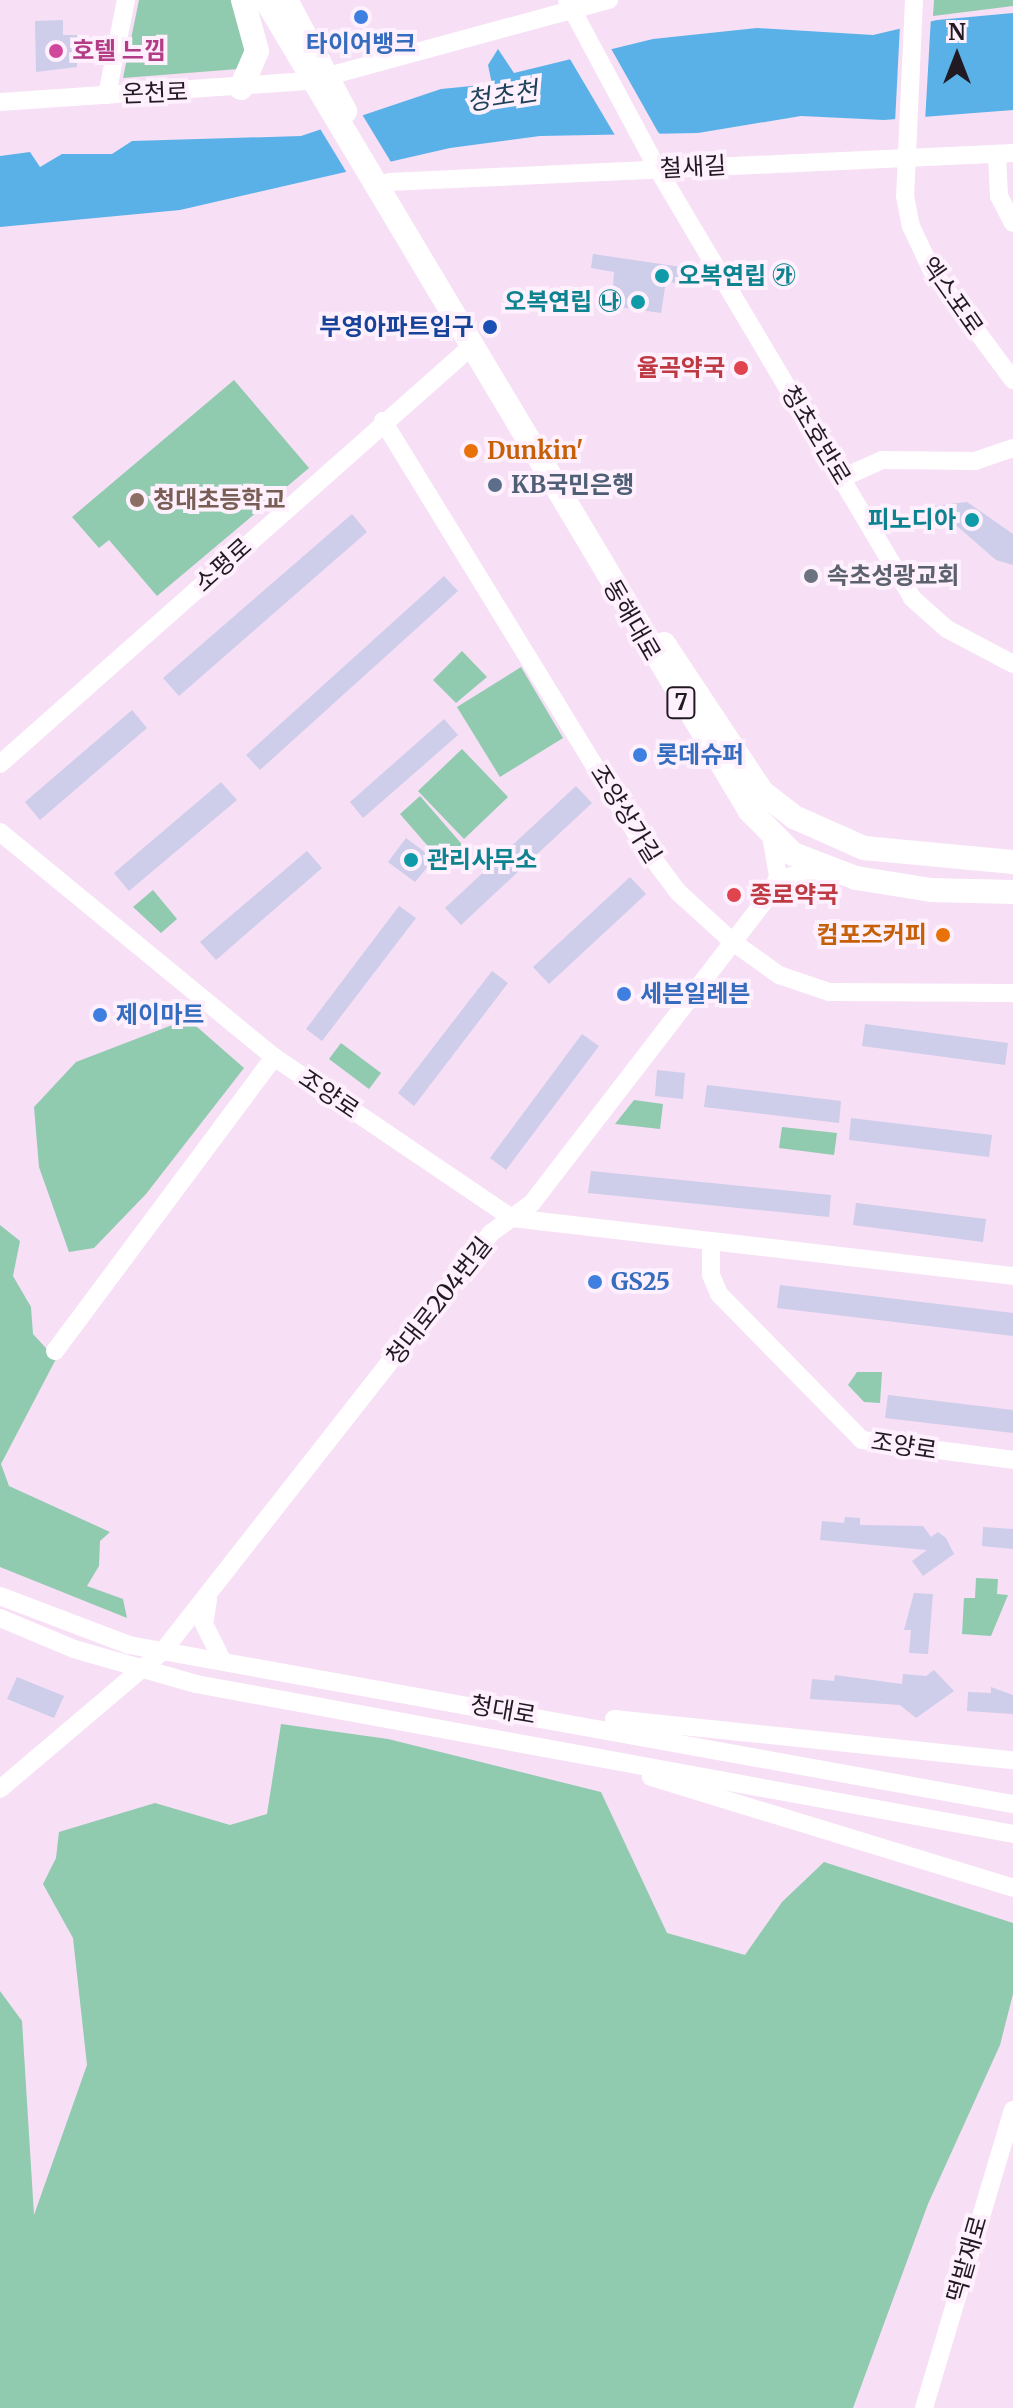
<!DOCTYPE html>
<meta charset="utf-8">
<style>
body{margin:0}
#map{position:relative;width:1013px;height:2408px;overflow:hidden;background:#f7dff6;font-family:Merriweather,"Noto Sans KR",serif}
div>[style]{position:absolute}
.green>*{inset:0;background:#90caaf}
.water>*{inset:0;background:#5ab1e8}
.pier>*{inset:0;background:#f7dff6}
.building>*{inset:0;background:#cecdea}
.minor>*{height:18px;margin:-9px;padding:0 9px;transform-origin:9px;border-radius:9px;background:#fff}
.major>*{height:24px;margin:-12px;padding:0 12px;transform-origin:12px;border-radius:12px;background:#fff}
.dots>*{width:22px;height:22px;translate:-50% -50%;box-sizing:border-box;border:4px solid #fef0fd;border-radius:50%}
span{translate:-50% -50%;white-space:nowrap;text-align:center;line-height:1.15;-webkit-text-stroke:8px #fef0fd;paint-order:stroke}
.shield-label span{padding:2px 6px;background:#fef0fd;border:2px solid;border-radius:6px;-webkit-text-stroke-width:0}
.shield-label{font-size:22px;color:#221a22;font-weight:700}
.shop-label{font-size:24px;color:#366cbe;font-weight:700}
.left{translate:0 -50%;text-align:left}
.hotel-label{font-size:24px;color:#b23c85;font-weight:700}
.street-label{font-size:24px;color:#221a22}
.culture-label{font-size:24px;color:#0d838f;font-weight:700}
.right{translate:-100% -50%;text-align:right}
.transit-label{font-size:24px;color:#164399;font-weight:700}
.health-label{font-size:24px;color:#be3a42;font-weight:700}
.food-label{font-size:24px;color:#c56008;font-weight:700}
.service-label{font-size:24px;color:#4e5e75;font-weight:700}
.education-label{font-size:24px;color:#785e54;font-weight:700}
.worship-label{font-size:24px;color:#5b616d;font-weight:700}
.water-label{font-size:26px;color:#1d4259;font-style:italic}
.north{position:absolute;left:917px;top:16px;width:80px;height:80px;-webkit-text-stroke:6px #fef0fd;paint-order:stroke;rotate:0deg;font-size:22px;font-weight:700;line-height:32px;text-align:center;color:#221a22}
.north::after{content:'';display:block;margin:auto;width:28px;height:36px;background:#221a22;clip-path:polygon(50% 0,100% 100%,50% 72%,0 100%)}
</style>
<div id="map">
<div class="green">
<div style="clip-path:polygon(139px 0,238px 0,251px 42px,238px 69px,123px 78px)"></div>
<div style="clip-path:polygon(934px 0,1013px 0,1013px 6px,933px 16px)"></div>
<div style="clip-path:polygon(234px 380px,309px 468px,157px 596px,109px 540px,99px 548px,72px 517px)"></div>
<div style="clip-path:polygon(462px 651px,487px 677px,456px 703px,433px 680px)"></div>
<div style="clip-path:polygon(521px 667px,563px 738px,500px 777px,457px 707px)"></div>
<div style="clip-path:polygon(462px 749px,508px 797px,464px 839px,418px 791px)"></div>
<div style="clip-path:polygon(420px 796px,466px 849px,446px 867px,400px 814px)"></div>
<div style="clip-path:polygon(153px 890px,177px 919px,161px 933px,133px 907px)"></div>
<div style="clip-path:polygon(188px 1019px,244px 1068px,146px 1194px,94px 1248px,69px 1252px,39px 1167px,34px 1107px,76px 1062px)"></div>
<div style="clip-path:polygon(341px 1043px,381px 1073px,369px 1089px,329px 1059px)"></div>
<div style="clip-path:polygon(634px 1100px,663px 1104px,660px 1129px,615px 1124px)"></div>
<div style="clip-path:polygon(782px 1127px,837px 1133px,834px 1155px,779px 1148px)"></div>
<div style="clip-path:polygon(0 1225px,20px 1241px,13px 1276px,31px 1307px,33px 1334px,56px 1359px,1px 1464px,9px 1486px,110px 1532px,100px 1541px,99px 1566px,87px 1586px,123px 1599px,127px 1618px,0 1567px)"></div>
<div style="clip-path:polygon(857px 1372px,882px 1372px,880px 1403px,864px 1402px,848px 1385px)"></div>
<div style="clip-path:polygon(976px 1578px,998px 1579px,997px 1594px,1008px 1595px,991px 1636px,962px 1634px,964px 1598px,975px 1598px)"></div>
<div style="clip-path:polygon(281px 1724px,388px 1739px,601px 1792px,667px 1933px,745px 1955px,782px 1902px,824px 1862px,1013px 1923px,1013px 1994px,1000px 2045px,928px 2204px,853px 2408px,0 2408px,0 1991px,22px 2021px,34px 2215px,87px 2065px,73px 1938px,43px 1884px,56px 1858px,59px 1832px,155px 1803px,230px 1825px,267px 1814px)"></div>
</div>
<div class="water">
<div style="clip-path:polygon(1013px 13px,1013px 110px,884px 120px,801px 116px,698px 133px,540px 136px,450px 148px,180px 210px,0 227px,0 156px,30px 152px,40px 167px,62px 154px,112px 154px,132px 141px,301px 136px,441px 89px,492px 84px,488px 65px,498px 49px,514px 73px,653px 39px,757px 28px,873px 35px,937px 20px)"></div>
</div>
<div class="pier">
<div style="clip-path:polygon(931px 17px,925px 122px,895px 123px,900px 25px)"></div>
<div style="clip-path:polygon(609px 45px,658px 132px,662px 136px,616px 137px,567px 54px)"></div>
<div style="clip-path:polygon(360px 111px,394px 167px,350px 178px,319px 127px)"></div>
</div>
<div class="building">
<div style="clip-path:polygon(63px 20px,63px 35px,77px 35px,77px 67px,36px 72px,35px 21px)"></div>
<div style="clip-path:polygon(593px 254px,688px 268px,685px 285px,666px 281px,661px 313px,612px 306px,614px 272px,591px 268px)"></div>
<div style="clip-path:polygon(967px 502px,1013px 534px,1013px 565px,996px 560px,934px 506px)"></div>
<div style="clip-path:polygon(352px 514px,367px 532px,179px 696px,163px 678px)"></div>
<div style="clip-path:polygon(444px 576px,458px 591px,260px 770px,246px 755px)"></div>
<div style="clip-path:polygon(132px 710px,147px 728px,40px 820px,25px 802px)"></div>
<div style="clip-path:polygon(444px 719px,458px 735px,363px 818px,350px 802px)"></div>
<div style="clip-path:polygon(221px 782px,237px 800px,129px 891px,114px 873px)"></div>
<div style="clip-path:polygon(576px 786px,592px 803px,461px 925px,445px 908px)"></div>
<div style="clip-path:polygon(406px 838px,434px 859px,415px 882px,388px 862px)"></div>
<div style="clip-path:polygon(307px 851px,322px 868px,216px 960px,200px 942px)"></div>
<div style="clip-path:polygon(630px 877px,646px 894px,549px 984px,533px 967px)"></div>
<div style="clip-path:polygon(399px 906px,416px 918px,322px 1041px,306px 1029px)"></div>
<div style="clip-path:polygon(492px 971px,508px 983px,414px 1106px,398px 1093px)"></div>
<div style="clip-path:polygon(865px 1024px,1008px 1043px,1005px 1065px,862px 1046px)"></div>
<div style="clip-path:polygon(582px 1034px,599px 1046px,506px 1170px,490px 1158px)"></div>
<div style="clip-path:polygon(657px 1070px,685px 1073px,683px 1099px,655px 1096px)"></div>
<div style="clip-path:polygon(707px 1085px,841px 1101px,839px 1123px,704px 1107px)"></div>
<div style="clip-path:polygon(851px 1118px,992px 1135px,989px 1157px,849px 1140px)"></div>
<div style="clip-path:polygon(591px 1171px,831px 1195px,829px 1217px,588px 1193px)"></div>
<div style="clip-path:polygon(856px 1203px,986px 1219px,983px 1242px,853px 1225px)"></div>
<div style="clip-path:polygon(780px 1285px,1013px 1313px,1013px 1336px,777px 1308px)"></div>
<div style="clip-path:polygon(888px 1395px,1013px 1410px,1013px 1433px,885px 1418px)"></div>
<div style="clip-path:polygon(845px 1517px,860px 1518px,860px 1525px,923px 1526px,931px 1537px,938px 1532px,946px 1538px,954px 1554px,923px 1576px,912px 1561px,927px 1550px,820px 1540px,822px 1521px,844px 1523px)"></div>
<div style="clip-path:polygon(983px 1527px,1013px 1529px,1013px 1549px,982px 1546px)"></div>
<div style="clip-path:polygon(914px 1593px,933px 1594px,928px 1654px,909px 1653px,911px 1630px,904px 1630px)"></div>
<div style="clip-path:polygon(934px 1670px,954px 1691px,916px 1718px,900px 1705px,810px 1699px,812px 1679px,834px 1681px,835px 1675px,902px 1684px,903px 1674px,926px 1676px)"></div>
<div style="clip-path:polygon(17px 1677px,64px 1696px,54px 1718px,7px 1699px)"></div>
<div style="clip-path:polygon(991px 1687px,1013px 1695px,1013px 1714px,967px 1711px,968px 1692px,991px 1693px)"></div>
</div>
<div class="minor">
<div style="left:567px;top:0;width:191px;rotate:61.8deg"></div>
<div style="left:657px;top:168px;width:500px;rotate:59.3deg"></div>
<div style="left:912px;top:598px;width:47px;rotate:41.5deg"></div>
<div style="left:947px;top:629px;width:75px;rotate:27.9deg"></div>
<div style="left:914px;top:0;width:196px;rotate:92.6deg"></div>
<div style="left:905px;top:196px;width:31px;rotate:79deg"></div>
<div style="left:911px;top:226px;width:50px;rotate:65deg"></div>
<div style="left:932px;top:271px;width:136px;rotate:53.4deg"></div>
<div style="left:107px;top:95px;width:97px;rotate:-78.7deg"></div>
<div style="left:0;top:102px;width:311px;rotate:-3.9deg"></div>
<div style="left:310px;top:81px;width:310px;rotate:-15.2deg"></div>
<div style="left:997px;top:154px;width:42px;rotate:87.3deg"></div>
<div style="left:999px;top:196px;width:30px;rotate:63deg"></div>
<div style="left:389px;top:182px;width:625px;rotate:-2.66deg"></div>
<div style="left:383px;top:421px;width:501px;rotate:58.47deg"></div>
<div style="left:645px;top:848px;width:55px;rotate:53.1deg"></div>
<div style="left:678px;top:892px;width:74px;rotate:42.3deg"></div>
<div style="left:733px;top:942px;width:57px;rotate:35.7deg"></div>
<div style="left:779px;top:975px;width:53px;rotate:18.8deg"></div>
<div style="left:829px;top:992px;width:184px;rotate:0.3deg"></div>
<div style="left:842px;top:478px;width:44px;rotate:-24.2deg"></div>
<div style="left:882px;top:460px;width:93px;rotate:0.6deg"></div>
<div style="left:975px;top:461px;width:40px;rotate:-18.9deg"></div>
<div style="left:0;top:764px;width:630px;rotate:-41.53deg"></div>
<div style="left:0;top:832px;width:355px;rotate:39.4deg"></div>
<div style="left:274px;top:1057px;width:287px;rotate:34.1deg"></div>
<div style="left:512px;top:1218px;width:504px;rotate:6.6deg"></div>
<div style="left:711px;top:1242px;width:33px;rotate:90deg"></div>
<div style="left:711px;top:1275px;width:21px;rotate:67deg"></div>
<div style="left:719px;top:1294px;width:204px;rotate:45.6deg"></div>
<div style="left:862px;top:1440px;width:152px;rotate:7.5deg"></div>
<div style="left:55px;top:1351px;width:367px;rotate:-53.3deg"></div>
<div style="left:0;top:1596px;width:138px;rotate:20.8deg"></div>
<div style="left:129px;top:1645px;width:898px;rotate:10.2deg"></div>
<div style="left:208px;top:1600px;width:24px;rotate:99deg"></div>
<div style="left:204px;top:1624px;width:42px;rotate:63.4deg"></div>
<div style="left:0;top:1618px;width:80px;rotate:22.7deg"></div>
<div style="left:74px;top:1649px;width:127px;rotate:16deg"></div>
<div style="left:196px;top:1684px;width:831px;rotate:10.4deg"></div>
<div style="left:614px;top:1719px;width:401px;rotate:5.9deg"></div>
<div style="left:651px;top:1777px;width:379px;rotate:17deg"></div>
<div style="left:0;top:1789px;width:214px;rotate:-40.3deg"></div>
<div style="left:163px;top:1651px;width:531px;rotate:-51.88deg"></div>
<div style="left:491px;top:1233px;width:51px;rotate:-36.2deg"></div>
<div style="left:532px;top:1203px;width:405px;rotate:-52.4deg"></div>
<div style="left:779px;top:882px;width:48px;rotate:-99.7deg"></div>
<div style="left:924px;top:2408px;width:311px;rotate:-73.4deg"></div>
</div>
<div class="major">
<div style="left:266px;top:0;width:944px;rotate:59.17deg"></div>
<div style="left:750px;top:811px;width:61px;rotate:45deg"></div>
<div style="left:793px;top:854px;width:67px;rotate:20.9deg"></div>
<div style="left:856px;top:878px;width:76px;rotate:9.1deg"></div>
<div style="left:931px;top:890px;width:82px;rotate:1.4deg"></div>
<div style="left:286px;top:0;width:126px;rotate:62deg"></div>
<div style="left:241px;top:88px;width:40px;rotate:-66.6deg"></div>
<div style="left:257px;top:51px;width:53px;rotate:-105.4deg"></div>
<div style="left:664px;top:644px;width:178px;rotate:56.5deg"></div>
<div style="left:762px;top:792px;width:41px;rotate:38deg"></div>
<div style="left:794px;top:817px;width:77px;rotate:23.9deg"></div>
<div style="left:864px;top:848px;width:150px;rotate:5.4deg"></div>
<div style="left:779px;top:882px;width:49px;rotate:-12.9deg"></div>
</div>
<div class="dots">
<div style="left:361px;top:17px;background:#3f7fe0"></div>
<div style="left:56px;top:51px;background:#d1479c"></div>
<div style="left:662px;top:276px;background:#0f9aa8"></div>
<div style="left:638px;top:302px;background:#0f9aa8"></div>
<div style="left:490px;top:327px;background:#1a4fb4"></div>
<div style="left:741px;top:368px;background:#e0444e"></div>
<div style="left:471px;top:451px;background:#e8710a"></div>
<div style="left:495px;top:485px;background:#5c6f8a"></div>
<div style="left:137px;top:500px;background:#8d6e63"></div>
<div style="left:972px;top:520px;background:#0f9aa8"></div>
<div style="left:811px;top:576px;background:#6b7280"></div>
<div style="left:640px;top:755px;background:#3f7fe0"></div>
<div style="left:411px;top:860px;background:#0f9aa8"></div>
<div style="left:734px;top:895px;background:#e0444e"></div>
<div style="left:943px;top:935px;background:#e8710a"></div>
<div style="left:624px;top:994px;background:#3f7fe0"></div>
<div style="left:100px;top:1015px;background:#3f7fe0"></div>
<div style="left:595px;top:1282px;background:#3f7fe0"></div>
</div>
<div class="shield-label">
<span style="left:681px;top:703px">7</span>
</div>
<div class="shop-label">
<span style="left:361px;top:44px">타이어뱅크</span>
<span class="left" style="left:656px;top:755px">롯데슈퍼</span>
<span class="left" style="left:640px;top:994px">세븐일레븐</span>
<span class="left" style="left:116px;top:1015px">제이마트</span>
<span class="left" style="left:611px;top:1282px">GS25</span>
</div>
<div class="hotel-label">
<span class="left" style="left:72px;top:51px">호텔 느낌</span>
</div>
<div class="street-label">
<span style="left:155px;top:93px;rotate:-2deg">온천로</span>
<span style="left:693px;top:167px;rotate:-3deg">철새길</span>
<span style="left:952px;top:296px;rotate:55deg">엑스포로</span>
<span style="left:816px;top:435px;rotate:59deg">청초호반로</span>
<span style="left:223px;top:565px;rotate:-42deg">소평로</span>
<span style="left:632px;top:620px;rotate:60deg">동해대로</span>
<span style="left:626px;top:814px;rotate:58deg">조양상가길</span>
<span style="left:329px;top:1094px;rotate:34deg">조양로</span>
<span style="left:439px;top:1301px;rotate:-52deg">청대로204번길</span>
<span style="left:904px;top:1446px;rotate:9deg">조양로</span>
<span style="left:503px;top:1710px;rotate:10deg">청대로</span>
<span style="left:967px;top:2259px;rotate:-74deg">떡밭재로</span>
</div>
<div class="culture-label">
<span class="left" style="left:678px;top:276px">오복연립 ㉮</span>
<span class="right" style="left:622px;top:302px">오복연립 ㉯</span>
<span class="right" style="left:956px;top:520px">피노디아</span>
<span class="left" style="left:427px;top:860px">관리사무소</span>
</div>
<div class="transit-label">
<span class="right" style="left:474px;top:327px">부영아파트입구</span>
</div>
<div class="health-label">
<span class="right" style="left:725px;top:368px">율곡약국</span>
<span class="left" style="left:750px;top:895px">종로약국</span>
</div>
<div class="food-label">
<span class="left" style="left:487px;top:451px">Dunkin'</span>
<span class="right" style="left:927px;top:935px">컴포즈커피</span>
</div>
<div class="service-label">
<span class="left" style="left:511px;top:485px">KB국민은행</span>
</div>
<div class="education-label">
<span class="left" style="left:153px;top:500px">청대초등학교</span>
</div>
<div class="worship-label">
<span class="left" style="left:827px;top:576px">속초성광교회</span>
</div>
<div class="water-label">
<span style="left:502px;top:96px;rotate:-9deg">청초천</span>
</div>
<div class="north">N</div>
</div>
